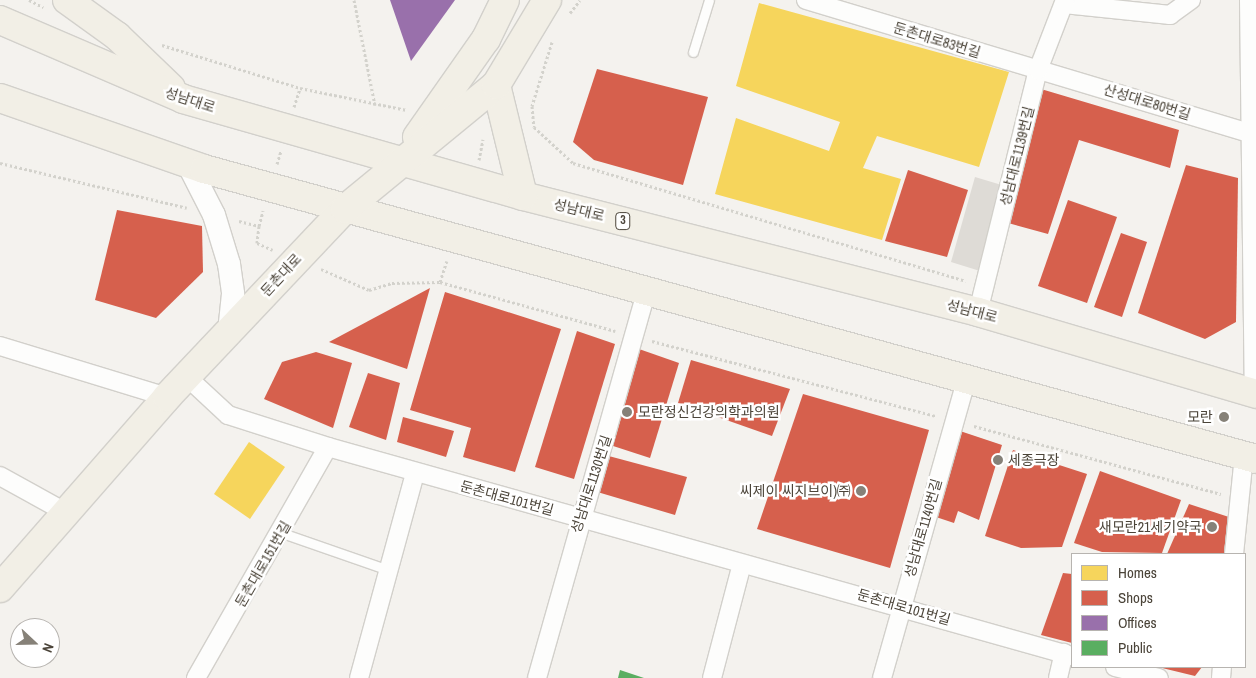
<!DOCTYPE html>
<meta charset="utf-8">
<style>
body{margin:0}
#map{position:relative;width:1256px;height:678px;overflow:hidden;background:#f4f2ee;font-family:"Archivo Narrow","Noto Sans KR",sans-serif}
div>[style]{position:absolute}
.homes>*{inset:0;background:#f6d55c}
.shops>*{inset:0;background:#d6604d}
.offices>*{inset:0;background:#9970ab}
.public>*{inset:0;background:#5aae61}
.building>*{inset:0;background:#dedbd6}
.path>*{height:3px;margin-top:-1.5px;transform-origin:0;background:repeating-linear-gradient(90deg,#d3d2cc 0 2.5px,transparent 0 5px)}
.roads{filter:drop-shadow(1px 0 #d2d0cb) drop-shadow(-1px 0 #d2d0cb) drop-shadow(0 1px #d2d0cb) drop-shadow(0 -1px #d2d0cb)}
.service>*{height:9px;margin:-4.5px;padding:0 4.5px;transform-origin:4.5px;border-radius:4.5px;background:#fdfdfc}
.minor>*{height:18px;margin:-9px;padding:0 9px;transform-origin:9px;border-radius:9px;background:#fdfdfc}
.tertiary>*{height:22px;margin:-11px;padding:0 11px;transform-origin:11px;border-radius:11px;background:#fdfdfc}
.primary>*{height:28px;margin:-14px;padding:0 14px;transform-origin:14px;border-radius:14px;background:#f2efe6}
.dots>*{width:14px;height:14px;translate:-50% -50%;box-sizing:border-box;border:2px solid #fff;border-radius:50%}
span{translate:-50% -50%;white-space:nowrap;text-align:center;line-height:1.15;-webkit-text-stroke:5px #fff;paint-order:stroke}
.shield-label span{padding:1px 4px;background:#fff;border:1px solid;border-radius:4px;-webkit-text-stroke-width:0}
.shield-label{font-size:12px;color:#4b4439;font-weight:700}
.street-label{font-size:14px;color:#4b4439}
.poi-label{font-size:14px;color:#4b4439}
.left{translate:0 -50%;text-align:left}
.right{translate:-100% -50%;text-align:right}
.legend{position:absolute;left:1071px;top:553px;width:175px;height:115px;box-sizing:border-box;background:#fff;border:1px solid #b7b4b0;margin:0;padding:6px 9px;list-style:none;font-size:15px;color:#4b4439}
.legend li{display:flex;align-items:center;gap:10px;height:25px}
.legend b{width:25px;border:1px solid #b7b4b0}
.north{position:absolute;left:10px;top:618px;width:50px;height:50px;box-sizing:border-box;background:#fff;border:1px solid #b7b4b0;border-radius:50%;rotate:111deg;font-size:14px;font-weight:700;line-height:20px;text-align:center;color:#4b4439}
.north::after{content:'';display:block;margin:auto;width:18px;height:22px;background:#868178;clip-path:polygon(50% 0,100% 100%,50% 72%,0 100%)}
</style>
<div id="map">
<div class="homes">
<div style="clip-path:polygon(759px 3px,1009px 72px,979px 167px,877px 136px,863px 168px,901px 179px,882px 240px,715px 194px,736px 118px,829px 151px,840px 122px,736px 86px)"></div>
<div style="clip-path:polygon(249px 442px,285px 467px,250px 519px,214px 494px)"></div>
</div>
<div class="shops">
<div style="clip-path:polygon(597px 69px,708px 97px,683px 185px,594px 160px,573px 142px)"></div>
<div style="clip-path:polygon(1041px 89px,1179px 130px,1170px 168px,1079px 140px,1048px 234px,1001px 221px)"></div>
<div style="clip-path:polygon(1186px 165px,1238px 178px,1236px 322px,1205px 339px,1138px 313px)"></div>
<div style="clip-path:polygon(908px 170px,968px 190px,947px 257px,885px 241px)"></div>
<div style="clip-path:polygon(1068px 200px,1117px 217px,1087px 303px,1038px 286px)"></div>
<div style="clip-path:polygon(117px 210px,202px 226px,203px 272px,156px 318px,95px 300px)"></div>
<div style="clip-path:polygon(1121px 233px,1147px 242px,1122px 317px,1094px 307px)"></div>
<div style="clip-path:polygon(430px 288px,407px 369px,329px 342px)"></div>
<div style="clip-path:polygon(445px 292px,561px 329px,515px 472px,463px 457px,471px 428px,410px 410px)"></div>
<div style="clip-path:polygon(577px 331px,615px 344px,574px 479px,535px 467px)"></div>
<div style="clip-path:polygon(639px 349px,679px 363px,650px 458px,607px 444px)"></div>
<div style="clip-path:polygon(316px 352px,352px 363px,333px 428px,264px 399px,282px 362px)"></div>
<div style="clip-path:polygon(691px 360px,790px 389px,772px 436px,678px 403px)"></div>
<div style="clip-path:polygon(368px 373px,400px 383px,386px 440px,349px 427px)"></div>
<div style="clip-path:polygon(803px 394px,929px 430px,890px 568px,757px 529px)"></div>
<div style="clip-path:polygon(403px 417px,454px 431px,446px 457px,397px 442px)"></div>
<div style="clip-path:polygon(957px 430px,1002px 445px,979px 520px,958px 511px,954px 523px,927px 514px)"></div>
<div style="clip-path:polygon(1013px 450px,1087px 474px,1062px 547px,1021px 548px,985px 536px)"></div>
<div style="clip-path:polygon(605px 455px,687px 477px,675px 515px,594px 491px)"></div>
<div style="clip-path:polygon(1100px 471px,1181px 500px,1162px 553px,1102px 552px,1074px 543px)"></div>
<div style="clip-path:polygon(1189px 504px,1232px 518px,1225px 554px,1167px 554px)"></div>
<div style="clip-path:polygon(1063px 573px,1072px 574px,1072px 643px,1041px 635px)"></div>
<div style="clip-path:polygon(1158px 667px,1202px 667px,1195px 676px)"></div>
</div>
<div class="offices">
<div style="clip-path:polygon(390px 0,455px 0,411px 61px)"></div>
</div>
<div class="public">
<div style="clip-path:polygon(620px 670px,644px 678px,618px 678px)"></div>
</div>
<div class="building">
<div style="clip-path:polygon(975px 177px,1005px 186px,980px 271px,951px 262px)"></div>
</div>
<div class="path">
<div style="left:29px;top:0;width:16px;rotate:27deg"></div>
<div style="left:354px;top:0;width:107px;rotate:78.7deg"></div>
<div style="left:570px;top:13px;width:16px;rotate:-52deg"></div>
<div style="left:552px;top:42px;width:67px;rotate:107.4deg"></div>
<div style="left:532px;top:106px;width:21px;rotate:85deg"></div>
<div style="left:534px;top:127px;width:53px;rotate:42.7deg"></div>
<div style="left:573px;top:163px;width:410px;rotate:16.7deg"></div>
<div style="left:162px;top:45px;width:145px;rotate:17.3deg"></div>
<div style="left:300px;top:88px;width:109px;rotate:11.6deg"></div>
<div style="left:294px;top:107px;width:20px;rotate:-72deg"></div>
<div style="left:479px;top:160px;width:21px;rotate:-79deg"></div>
<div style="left:0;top:163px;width:192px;rotate:13.5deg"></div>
<div style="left:277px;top:164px;width:14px;rotate:-73deg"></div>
<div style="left:239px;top:221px;width:21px;rotate:14deg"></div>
<div style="left:259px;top:226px;width:17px;rotate:97deg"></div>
<div style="left:257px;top:243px;width:17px;rotate:24deg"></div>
<div style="left:259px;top:226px;width:16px;rotate:-75deg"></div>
<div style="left:321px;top:269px;width:52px;rotate:23.6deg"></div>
<div style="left:369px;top:290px;width:24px;rotate:-17deg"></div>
<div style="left:392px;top:283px;width:48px;rotate:-1.2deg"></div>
<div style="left:440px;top:282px;width:182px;rotate:15.6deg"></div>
<div style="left:440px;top:282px;width:22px;rotate:-72deg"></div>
<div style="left:652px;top:341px;width:294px;rotate:14.8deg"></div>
<div style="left:974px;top:426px;width:256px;rotate:15.4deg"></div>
</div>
<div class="roads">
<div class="service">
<div style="left:693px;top:52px;width:54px;rotate:-72.9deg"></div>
<div style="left:282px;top:533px;width:112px;rotate:19.2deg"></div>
</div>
<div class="minor">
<div style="left:806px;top:0;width:470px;rotate:16.7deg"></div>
<div style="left:1249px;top:0;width:394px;rotate:89.3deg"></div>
<div style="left:1064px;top:4px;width:107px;rotate:5.9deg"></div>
<div style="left:1170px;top:15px;width:26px;rotate:-36deg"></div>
<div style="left:978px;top:312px;width:249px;rotate:-76.1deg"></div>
<div style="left:1038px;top:70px;width:75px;rotate:-68.9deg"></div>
<div style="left:0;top:346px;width:175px;rotate:17deg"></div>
<div style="left:187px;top:377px;width:56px;rotate:42.8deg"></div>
<div style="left:228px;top:415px;width:105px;rotate:17.7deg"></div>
<div style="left:328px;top:447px;width:773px;rotate:15.69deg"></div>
<div style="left:0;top:476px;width:77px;rotate:28.9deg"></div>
<div style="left:1234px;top:554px;width:99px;rotate:-84.2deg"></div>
<div style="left:1115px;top:667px;width:45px;rotate:14deg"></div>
<div style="left:196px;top:678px;width:266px;rotate:-60.3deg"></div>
<div style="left:359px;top:678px;width:213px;rotate:-74.7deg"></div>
<div style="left:537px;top:678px;width:403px;rotate:-74.2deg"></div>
<div style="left:712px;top:678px;width:118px;rotate:-75.3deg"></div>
<div style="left:882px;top:678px;width:312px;rotate:-74.2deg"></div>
<div style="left:1058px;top:678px;width:26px;rotate:-77deg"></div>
<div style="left:1221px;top:678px;width:11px;rotate:-85deg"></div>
</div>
<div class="tertiary">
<div style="left:188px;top:164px;width:57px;rotate:63deg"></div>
<div style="left:214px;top:215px;width:51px;rotate:73deg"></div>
<div style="left:229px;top:264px;width:30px;rotate:82deg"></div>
<div style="left:233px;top:294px;width:37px;rotate:96deg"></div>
</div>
<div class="primary">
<div style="left:67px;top:0;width:62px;rotate:35.8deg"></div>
<div style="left:117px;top:36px;width:75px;rotate:43.9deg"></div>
<div style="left:0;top:20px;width:199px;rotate:23.3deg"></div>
<div style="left:183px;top:99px;width:354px;rotate:15.9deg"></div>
<div style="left:523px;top:196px;width:470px;rotate:14.3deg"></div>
<div style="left:978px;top:312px;width:290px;rotate:16.4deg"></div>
<div style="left:496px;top:85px;width:114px;rotate:76.3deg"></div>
<div style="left:0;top:98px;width:216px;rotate:19.2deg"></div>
<div style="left:204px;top:169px;width:1091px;rotate:15.41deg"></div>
<div style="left:417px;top:137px;width:120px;rotate:-54.9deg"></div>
<div style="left:486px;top:39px;width:43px;rotate:-64deg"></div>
<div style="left:0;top:588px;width:254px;rotate:-48.8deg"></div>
<div style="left:167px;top:397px;width:259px;rotate:-46.6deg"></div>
<div style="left:345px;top:209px;width:195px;rotate:-39.4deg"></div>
<div style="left:496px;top:85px;width:99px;rotate:-59deg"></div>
</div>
</div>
<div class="dots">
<div style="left:627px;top:412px;background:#868178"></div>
<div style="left:1224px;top:417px;background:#868178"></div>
<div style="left:998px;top:460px;background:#868178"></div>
<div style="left:861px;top:491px;background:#868178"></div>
<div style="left:1212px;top:527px;background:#868178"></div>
</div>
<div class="shield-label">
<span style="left:623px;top:221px">3</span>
</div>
<div class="street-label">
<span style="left:937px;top:40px;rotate:17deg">둔촌대로83번길</span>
<span style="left:190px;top:100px;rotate:18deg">성남대로</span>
<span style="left:1147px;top:102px;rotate:17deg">산성대로80번길</span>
<span style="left:1017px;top:156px;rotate:-76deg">성남대로1139번길</span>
<span style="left:579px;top:210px;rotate:14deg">성남대로</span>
<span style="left:281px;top:275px;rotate:-47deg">둔촌대로</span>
<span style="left:972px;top:311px;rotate:15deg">성남대로</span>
<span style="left:591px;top:484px;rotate:-72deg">성남대로1130번길</span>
<span style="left:507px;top:498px;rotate:15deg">둔촌대로101번길</span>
<span style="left:923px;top:528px;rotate:-74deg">성남대로1140번길</span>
<span style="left:263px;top:564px;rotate:-60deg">둔촌대로151번길</span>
<span style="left:904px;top:607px;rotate:16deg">둔촌대로101번길</span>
</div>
<div class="poi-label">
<span class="left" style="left:638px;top:412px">모란정신건강의학과의원</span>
<span class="right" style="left:1213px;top:417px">모란</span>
<span class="left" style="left:1008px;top:460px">세종극장</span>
<span class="right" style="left:851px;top:491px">씨제이 씨지브이)㈜</span>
<span class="right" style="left:1202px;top:527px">새모란21세기약국</span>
</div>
<ul class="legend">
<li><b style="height:14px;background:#f6d55c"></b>Homes</li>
<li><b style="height:14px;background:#d6604d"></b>Shops</li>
<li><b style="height:14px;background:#9970ab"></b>Offices</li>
<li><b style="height:14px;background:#5aae61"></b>Public</li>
</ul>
<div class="north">N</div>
</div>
